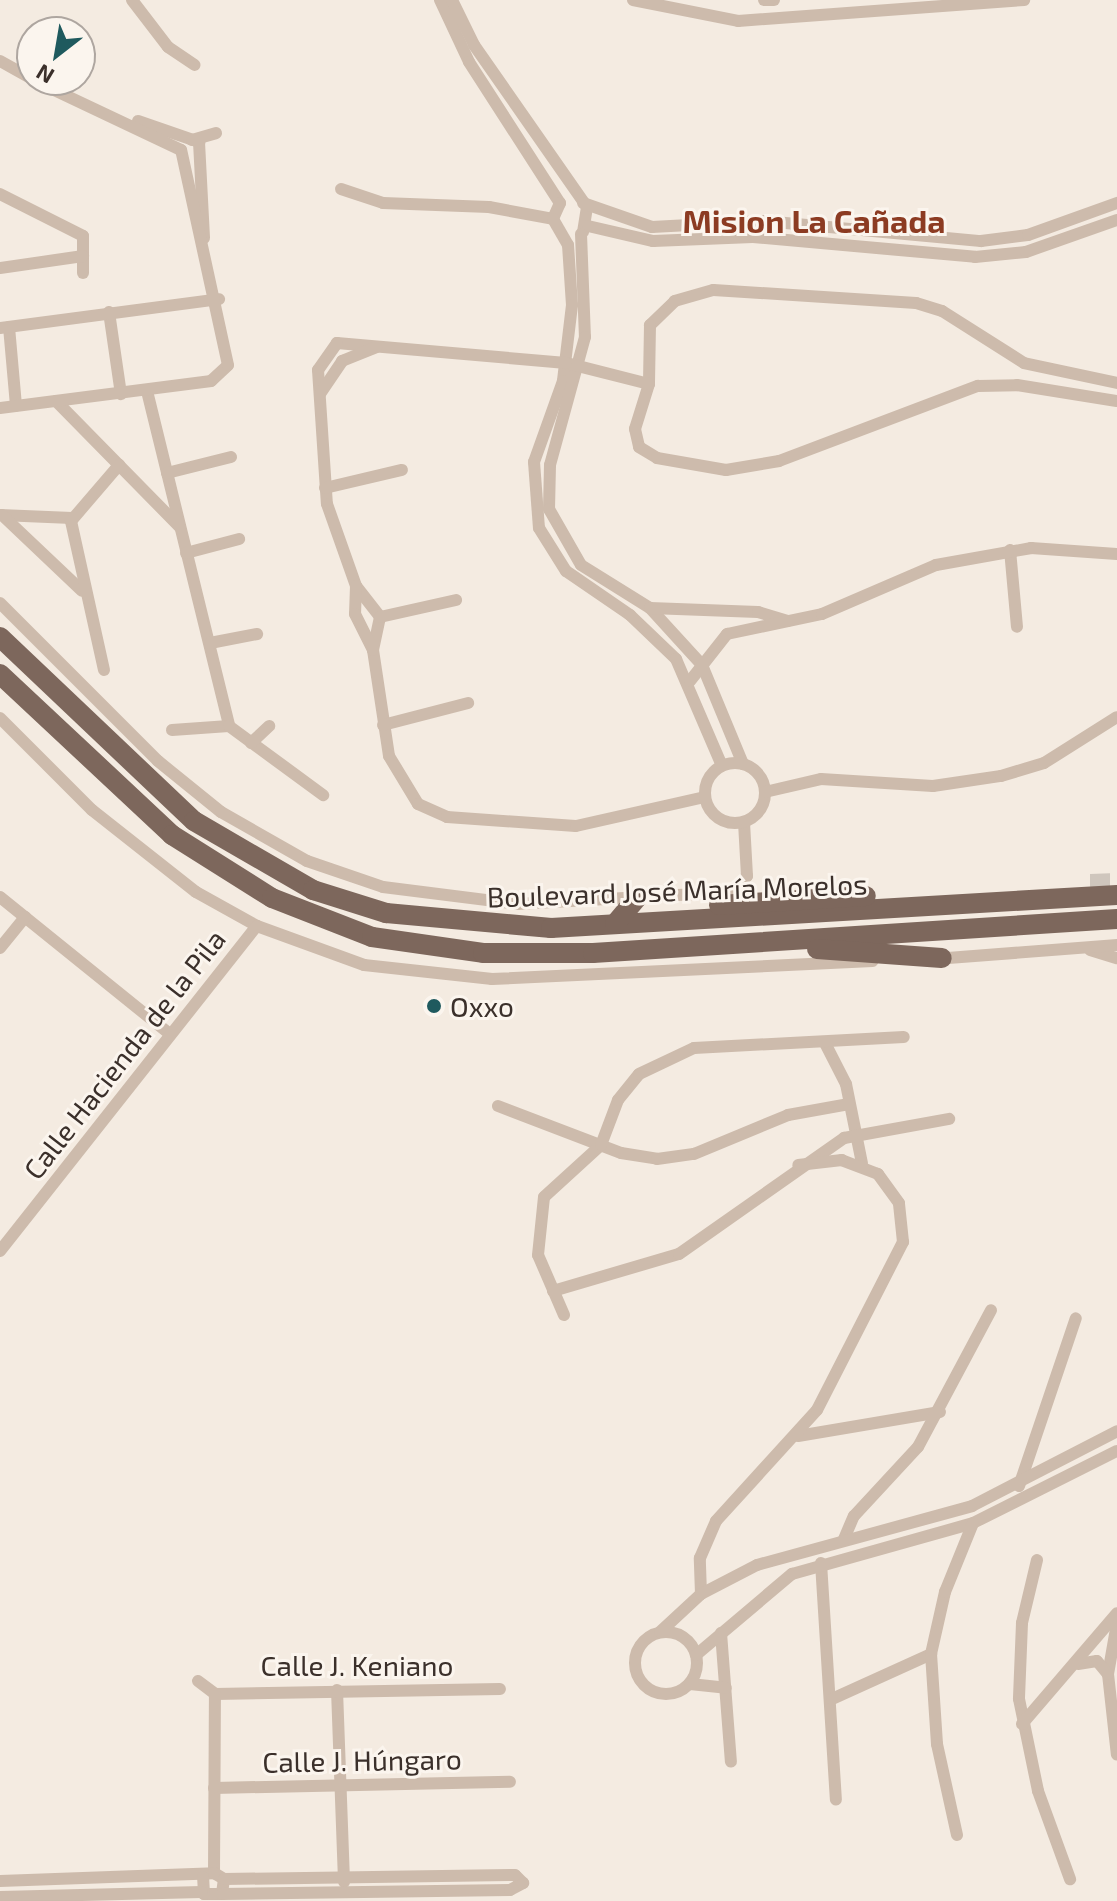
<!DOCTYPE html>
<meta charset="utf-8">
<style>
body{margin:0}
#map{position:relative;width:1117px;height:1901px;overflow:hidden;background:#f4ebe1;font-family:"Exo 2",sans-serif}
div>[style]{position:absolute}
.primary-tunnel>*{height:20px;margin-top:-10px;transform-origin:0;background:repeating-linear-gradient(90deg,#cfc6bd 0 20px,transparent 0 30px)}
.minor>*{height:12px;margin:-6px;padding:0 6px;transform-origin:6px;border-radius:6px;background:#cdbbac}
.minor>.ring{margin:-6px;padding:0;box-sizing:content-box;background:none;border:12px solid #cdbbac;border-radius:50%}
.primary>*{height:20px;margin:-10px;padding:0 10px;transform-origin:10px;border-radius:10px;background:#7d675c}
.dots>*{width:22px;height:22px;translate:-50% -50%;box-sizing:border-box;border:4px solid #fbf5ee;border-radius:50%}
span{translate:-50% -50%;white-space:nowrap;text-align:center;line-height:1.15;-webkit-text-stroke:6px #fbf5ee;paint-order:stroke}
.street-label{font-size:28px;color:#3b302b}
.poi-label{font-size:28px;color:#3b302b}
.left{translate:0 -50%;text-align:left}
.quarter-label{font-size:32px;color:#8c3b22;font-weight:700}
.north{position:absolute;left:16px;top:16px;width:80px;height:80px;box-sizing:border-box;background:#fbf5ee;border:2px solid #aea6a0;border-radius:50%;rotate:211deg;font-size:22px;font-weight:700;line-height:32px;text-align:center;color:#3b302b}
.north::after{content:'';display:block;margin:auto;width:28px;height:36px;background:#1f5a5e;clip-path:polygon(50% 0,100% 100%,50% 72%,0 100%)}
</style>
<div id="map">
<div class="primary-tunnel">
<div style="left:1090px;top:884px;width:27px;rotate:-2deg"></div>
</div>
<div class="minor">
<div style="left:132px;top:0;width:59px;rotate:52.5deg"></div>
<div style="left:168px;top:47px;width:32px;rotate:34deg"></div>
<div style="left:440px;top:0;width:68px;rotate:64.9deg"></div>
<div style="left:469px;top:62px;width:168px;rotate:57.2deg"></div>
<div style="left:452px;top:0;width:50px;rotate:63.9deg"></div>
<div style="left:474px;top:45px;width:198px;rotate:55.1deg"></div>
<div style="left:587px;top:207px;width:25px;rotate:99deg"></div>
<div style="left:633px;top:0;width:107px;rotate:11.3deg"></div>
<div style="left:738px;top:21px;width:287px;rotate:-4.2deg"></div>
<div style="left:764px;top:0;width:10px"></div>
<div style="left:0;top:61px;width:37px;rotate:29deg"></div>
<div style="left:138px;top:121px;width:65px;rotate:19deg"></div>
<div style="left:199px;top:142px;width:96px;rotate:87deg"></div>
<div style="left:192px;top:140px;width:25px;rotate:-16deg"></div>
<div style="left:341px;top:189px;width:44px;rotate:18.4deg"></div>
<div style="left:383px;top:203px;width:106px;rotate:2.2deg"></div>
<div style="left:489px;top:207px;width:65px;rotate:10.6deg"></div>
<div style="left:0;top:194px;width:93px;rotate:26.8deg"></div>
<div style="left:83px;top:236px;width:37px;rotate:90deg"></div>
<div style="left:560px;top:203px;width:17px;rotate:114deg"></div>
<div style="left:553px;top:219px;width:30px;rotate:60deg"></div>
<div style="left:568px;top:245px;width:60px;rotate:86.2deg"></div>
<div style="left:572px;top:305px;width:77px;rotate:96.8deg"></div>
<div style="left:563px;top:381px;width:86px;rotate:109.7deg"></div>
<div style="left:534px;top:462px;width:66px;rotate:85.7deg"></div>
<div style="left:539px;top:528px;width:51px;rotate:57.9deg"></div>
<div style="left:566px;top:571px;width:78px;rotate:34.5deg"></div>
<div style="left:630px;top:615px;width:64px;rotate:43.7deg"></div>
<div style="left:676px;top:659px;width:116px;rotate:66.7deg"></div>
<div style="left:583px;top:203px;width:73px;rotate:19.2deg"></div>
<div style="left:652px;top:227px;width:112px;rotate:-3.1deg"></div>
<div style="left:764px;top:221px;width:218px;rotate:5.3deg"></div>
<div style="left:981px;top:241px;width:47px;rotate:-7.3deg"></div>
<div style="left:1028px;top:235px;width:95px;rotate:-19.8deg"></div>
<div style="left:588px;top:226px;width:67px;rotate:13deg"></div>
<div style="left:653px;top:241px;width:100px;rotate:-2.3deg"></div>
<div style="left:753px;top:237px;width:223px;rotate:5.1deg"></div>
<div style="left:975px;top:257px;width:51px;rotate:-5.6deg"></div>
<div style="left:1026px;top:252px;width:96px;rotate:-19.4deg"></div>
<div style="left:581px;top:234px;width:103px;rotate:87.8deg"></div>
<div style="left:585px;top:337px;width:133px;rotate:105.3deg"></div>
<div style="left:550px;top:465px;width:44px;rotate:91.3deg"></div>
<div style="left:549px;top:509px;width:64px;rotate:60.3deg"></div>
<div style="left:581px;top:565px;width:81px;rotate:31.9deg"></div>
<div style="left:650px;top:608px;width:77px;rotate:47.6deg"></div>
<div style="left:702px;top:665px;width:107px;rotate:67.5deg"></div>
<div style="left:0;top:268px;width:84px;rotate:-8.2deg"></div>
<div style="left:109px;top:312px;width:83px;rotate:81.7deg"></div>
<div style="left:9px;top:327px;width:79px;rotate:84.9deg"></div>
<div style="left:0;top:328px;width:221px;rotate:-7.5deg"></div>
<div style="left:1117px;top:383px;width:95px;rotate:-167.9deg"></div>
<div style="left:1024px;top:363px;width:97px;rotate:-147.6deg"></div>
<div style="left:942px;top:311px;width:27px;rotate:-163deg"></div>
<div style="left:916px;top:303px;width:203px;rotate:-176.3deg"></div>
<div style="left:713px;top:290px;width:40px;rotate:164deg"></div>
<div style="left:675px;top:301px;width:35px;rotate:136deg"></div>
<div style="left:650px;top:325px;width:59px;rotate:91deg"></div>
<div style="left:649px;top:384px;width:47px;rotate:107.3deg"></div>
<div style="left:635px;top:429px;width:18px;rotate:77deg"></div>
<div style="left:639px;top:447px;width:21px;rotate:31deg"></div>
<div style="left:657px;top:458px;width:70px;rotate:9.9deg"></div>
<div style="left:726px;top:470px;width:54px;rotate:-9.6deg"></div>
<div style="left:779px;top:461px;width:213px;rotate:-20.7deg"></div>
<div style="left:978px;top:386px;width:39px;rotate:-1deg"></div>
<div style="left:1017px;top:385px;width:101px;rotate:9.1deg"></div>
<div style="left:649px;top:384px;width:86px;rotate:-165.8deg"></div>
<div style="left:566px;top:363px;width:230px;rotate:-175deg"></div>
<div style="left:337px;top:343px;width:33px;rotate:125deg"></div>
<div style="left:318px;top:370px;width:134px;rotate:86.2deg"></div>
<div style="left:327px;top:504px;width:87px;rotate:70.5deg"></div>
<div style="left:356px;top:586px;width:39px;rotate:52deg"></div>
<div style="left:380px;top:617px;width:34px;rotate:102deg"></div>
<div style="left:373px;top:650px;width:107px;rotate:81.4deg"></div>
<div style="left:389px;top:756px;width:56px;rotate:58.9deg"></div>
<div style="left:418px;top:804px;width:32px;rotate:24deg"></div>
<div style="left:447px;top:817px;width:129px;rotate:4deg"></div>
<div style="left:576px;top:826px;width:132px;rotate:-12.7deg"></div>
<div style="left:147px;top:391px;width:345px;rotate:76.2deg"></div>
<div style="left:320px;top:394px;width:40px;rotate:-56deg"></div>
<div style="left:342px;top:361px;width:37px;rotate:-22deg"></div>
<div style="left:56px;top:401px;width:177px;rotate:45.5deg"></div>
<div style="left:0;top:408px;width:213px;rotate:-7.3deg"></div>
<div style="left:211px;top:381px;width:23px;rotate:-43deg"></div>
<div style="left:228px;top:365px;width:220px;rotate:-102.3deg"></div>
<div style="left:181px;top:150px;width:164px;rotate:-154.7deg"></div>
<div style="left:167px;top:473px;width:66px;rotate:-14deg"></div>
<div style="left:325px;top:488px;width:79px;rotate:-13.2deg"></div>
<div style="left:0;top:515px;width:72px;rotate:2.4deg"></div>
<div style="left:2px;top:515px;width:110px;rotate:43.5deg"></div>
<div style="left:1010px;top:550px;width:77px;rotate:84.8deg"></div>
<div style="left:186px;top:553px;width:55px;rotate:-14.8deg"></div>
<div style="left:356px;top:586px;width:28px;rotate:92deg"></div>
<div style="left:355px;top:614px;width:40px;rotate:63.4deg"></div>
<div style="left:0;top:603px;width:223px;rotate:45deg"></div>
<div style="left:158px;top:761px;width:81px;rotate:39deg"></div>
<div style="left:221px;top:812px;width:99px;rotate:29.7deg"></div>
<div style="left:307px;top:861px;width:80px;rotate:18.9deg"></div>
<div style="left:383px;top:887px;width:135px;rotate:7.2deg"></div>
<div style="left:517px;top:904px;width:215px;rotate:-3.2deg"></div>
<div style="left:732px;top:892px;width:22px;rotate:-47deg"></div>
<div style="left:747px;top:876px;width:54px;rotate:-93.2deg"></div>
<div style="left:650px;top:608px;width:108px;rotate:2.1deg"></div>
<div style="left:758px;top:612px;width:31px;rotate:17deg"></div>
<div style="left:380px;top:617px;width:78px;rotate:-12.6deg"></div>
<div style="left:210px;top:643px;width:48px;rotate:-10.8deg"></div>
<div style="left:104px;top:670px;width:153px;rotate:-102.5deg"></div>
<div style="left:71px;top:521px;width:74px;rotate:-49.4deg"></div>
<div style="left:690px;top:681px;width:60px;rotate:-51.8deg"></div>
<div style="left:727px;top:634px;width:97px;rotate:-11.9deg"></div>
<div style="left:822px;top:614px;width:124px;rotate:-23.3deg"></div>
<div style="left:936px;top:565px;width:97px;rotate:-10.1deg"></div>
<div style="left:1031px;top:548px;width:86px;rotate:4deg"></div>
<div style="left:0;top:718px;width:130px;rotate:45deg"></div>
<div style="left:92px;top:810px;width:132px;rotate:38.3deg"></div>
<div style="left:196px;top:892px;width:70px;rotate:29.1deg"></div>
<div style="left:257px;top:926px;width:114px;rotate:20deg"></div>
<div style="left:364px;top:965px;width:129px;rotate:6.2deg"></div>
<div style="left:492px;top:979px;width:381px;rotate:-2.7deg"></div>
<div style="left:383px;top:725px;width:88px;rotate:-14.5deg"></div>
<div style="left:172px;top:730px;width:57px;rotate:-4deg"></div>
<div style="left:229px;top:726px;width:117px;rotate:36.3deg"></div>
<div style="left:251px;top:743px;width:25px;rotate:-43deg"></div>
<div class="ring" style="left:705px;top:763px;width:48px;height:48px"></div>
<div style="left:765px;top:792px;width:57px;rotate:-13.1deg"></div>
<div style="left:821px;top:779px;width:112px;rotate:3.6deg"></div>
<div style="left:933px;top:786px;width:69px;rotate:-8.4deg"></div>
<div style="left:1001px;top:776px;width:45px;rotate:-16.8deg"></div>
<div style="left:1044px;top:763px;width:86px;rotate:-32.2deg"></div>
<div style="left:0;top:897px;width:218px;rotate:38.9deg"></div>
<div style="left:0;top:948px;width:40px;rotate:-51deg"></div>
<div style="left:1090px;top:950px;width:28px;rotate:17deg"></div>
<div style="left:935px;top:959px;width:183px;rotate:-4.4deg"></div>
<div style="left:825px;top:1043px;width:46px;rotate:62.9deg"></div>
<div style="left:846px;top:1084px;width:81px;rotate:78.6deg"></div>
<div style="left:498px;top:1106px;width:132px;rotate:20.9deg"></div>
<div style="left:621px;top:1153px;width:36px;rotate:9deg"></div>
<div style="left:657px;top:1159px;width:37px;rotate:-8deg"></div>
<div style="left:694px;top:1154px;width:102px;rotate:-22.5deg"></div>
<div style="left:788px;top:1115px;width:62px;rotate:-10.2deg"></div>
<div style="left:0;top:1251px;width:414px;rotate:-51.7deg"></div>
<div style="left:553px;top:1291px;width:131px;rotate:-16.4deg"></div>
<div style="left:679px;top:1254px;width:202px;rotate:-35.1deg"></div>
<div style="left:844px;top:1138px;width:107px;rotate:-10.3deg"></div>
<div style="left:564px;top:1315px;width:65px;rotate:-113.4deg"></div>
<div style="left:538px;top:1255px;width:58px;rotate:-84.1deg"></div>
<div style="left:544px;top:1197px;width:77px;rotate:-42.4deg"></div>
<div style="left:601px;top:1145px;width:48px;rotate:-69.3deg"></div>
<div style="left:618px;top:1100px;width:33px;rotate:-51deg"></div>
<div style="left:639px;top:1074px;width:61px;rotate:-25.3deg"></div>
<div style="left:694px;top:1048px;width:210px;rotate:-3deg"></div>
<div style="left:798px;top:1436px;width:144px;rotate:-9.6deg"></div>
<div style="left:1019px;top:1486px;width:177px;rotate:-71.3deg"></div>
<div style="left:844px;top:1539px;width:25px;rotate:-67deg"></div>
<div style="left:854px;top:1516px;width:94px;rotate:-47.2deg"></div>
<div style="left:918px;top:1447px;width:155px;rotate:-61.9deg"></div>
<div style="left:1037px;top:1560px;width:65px;rotate:103.4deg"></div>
<div style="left:1022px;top:1623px;width:76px;rotate:92.3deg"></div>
<div style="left:1019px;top:1699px;width:94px;rotate:78.3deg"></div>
<div style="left:1038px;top:1791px;width:94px;rotate:70deg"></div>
<div style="left:821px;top:1563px;width:237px;rotate:86.4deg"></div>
<div style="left:701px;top:1594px;width:36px;rotate:-92deg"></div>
<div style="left:700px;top:1558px;width:40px;rotate:-66.6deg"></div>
<div style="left:716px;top:1521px;width:150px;rotate:-47.7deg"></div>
<div style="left:817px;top:1410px;width:189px;rotate:-62.9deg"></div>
<div style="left:903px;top:1242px;width:39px;rotate:-96deg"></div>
<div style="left:899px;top:1203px;width:36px;rotate:-126deg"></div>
<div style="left:878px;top:1174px;width:39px;rotate:-159deg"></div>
<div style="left:842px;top:1160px;width:44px;rotate:173.5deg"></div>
<div style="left:1117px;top:1623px;width:52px;rotate:100deg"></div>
<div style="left:1108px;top:1674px;width:81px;rotate:83.7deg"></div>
<div class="ring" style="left:635px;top:1632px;width:50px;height:50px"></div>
<div style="left:660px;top:1632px;width:56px;rotate:-42.8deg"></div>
<div style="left:701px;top:1594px;width:63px;rotate:-27.4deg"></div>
<div style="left:757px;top:1565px;width:223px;rotate:-15.3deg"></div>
<div style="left:972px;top:1506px;width:163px;rotate:-27.3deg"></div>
<div style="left:721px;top:1633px;width:129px;rotate:85.6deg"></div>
<div style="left:696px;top:1655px;width:126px;rotate:-40.2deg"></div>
<div style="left:792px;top:1574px;width:188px;rotate:-15.7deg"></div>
<div style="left:973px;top:1523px;width:161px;rotate:-26.6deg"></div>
<div style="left:1078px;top:1664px;width:19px;rotate:-9deg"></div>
<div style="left:1097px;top:1661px;width:17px;rotate:50deg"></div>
<div style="left:198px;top:1681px;width:21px;rotate:37deg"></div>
<div style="left:690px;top:1684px;width:36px;rotate:6deg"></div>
<div style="left:337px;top:1690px;width:192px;rotate:87.9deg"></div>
<div style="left:215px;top:1694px;width:285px;rotate:-1deg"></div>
<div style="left:832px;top:1699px;width:109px;rotate:-24.4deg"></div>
<div style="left:1022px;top:1724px;width:146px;rotate:-49.4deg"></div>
<div style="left:214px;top:1788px;width:296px;rotate:-1.2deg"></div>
<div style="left:957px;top:1835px;width:93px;rotate:-102.4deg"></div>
<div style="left:937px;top:1744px;width:90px;rotate:-93.8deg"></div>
<div style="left:931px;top:1654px;width:64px;rotate:-77.3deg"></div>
<div style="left:945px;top:1592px;width:74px;rotate:-67.9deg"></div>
<div style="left:214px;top:1873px;width:179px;rotate:-89.7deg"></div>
<div style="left:0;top:1881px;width:214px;rotate:-2.1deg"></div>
<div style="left:214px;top:1873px;width:12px;rotate:31deg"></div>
<div style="left:224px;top:1879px;width:15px;rotate:98deg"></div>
<div style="left:222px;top:1894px;width:18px;rotate:180deg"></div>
<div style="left:204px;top:1894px;width:17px;rotate:-93deg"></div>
<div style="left:222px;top:1894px;width:288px;rotate:-0.8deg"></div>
<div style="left:510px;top:1890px;width:15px;rotate:-28deg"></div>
<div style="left:523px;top:1883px;width:11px;rotate:-135deg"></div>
<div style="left:515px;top:1875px;width:291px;rotate:179.2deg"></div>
<div style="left:0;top:1897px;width:202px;rotate:-1.4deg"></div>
</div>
<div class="primary">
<div style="left:0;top:637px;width:267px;rotate:43.5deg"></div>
<div style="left:194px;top:821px;width:138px;rotate:30.1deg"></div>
<div style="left:313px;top:890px;width:77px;rotate:17.5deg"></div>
<div style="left:386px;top:913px;width:166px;rotate:5.2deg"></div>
<div style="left:551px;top:928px;width:567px;rotate:-3.34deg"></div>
<div style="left:0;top:674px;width:236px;rotate:43.1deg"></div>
<div style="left:172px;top:835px;width:118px;rotate:32.2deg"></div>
<div style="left:272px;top:898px;width:107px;rotate:21.3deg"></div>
<div style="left:372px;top:937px;width:112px;rotate:8.2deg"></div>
<div style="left:483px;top:953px;width:110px"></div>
<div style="left:593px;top:953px;width:525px;rotate:-3.71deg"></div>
<div style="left:719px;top:905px;width:147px;rotate:-3.5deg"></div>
<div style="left:615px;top:924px;width:34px;rotate:-50deg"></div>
<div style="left:817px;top:949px;width:125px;rotate:4.1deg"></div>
</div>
<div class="dots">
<div style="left:434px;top:1006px;background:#1f5a5e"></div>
</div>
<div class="street-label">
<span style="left:677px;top:890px;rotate:-2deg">Boulevard José María Morelos</span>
<span style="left:124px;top:1054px;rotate:-52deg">Calle Hacienda de la Pila</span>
<span style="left:357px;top:1665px">Calle J. Keniano</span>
<span style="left:362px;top:1760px;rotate:-1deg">Calle J. Húngaro</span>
</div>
<div class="poi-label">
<span class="left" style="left:450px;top:1006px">Oxxo</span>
</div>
<div class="quarter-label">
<span style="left:814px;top:220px">Mision La Cañada</span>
</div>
<div class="north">N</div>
</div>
